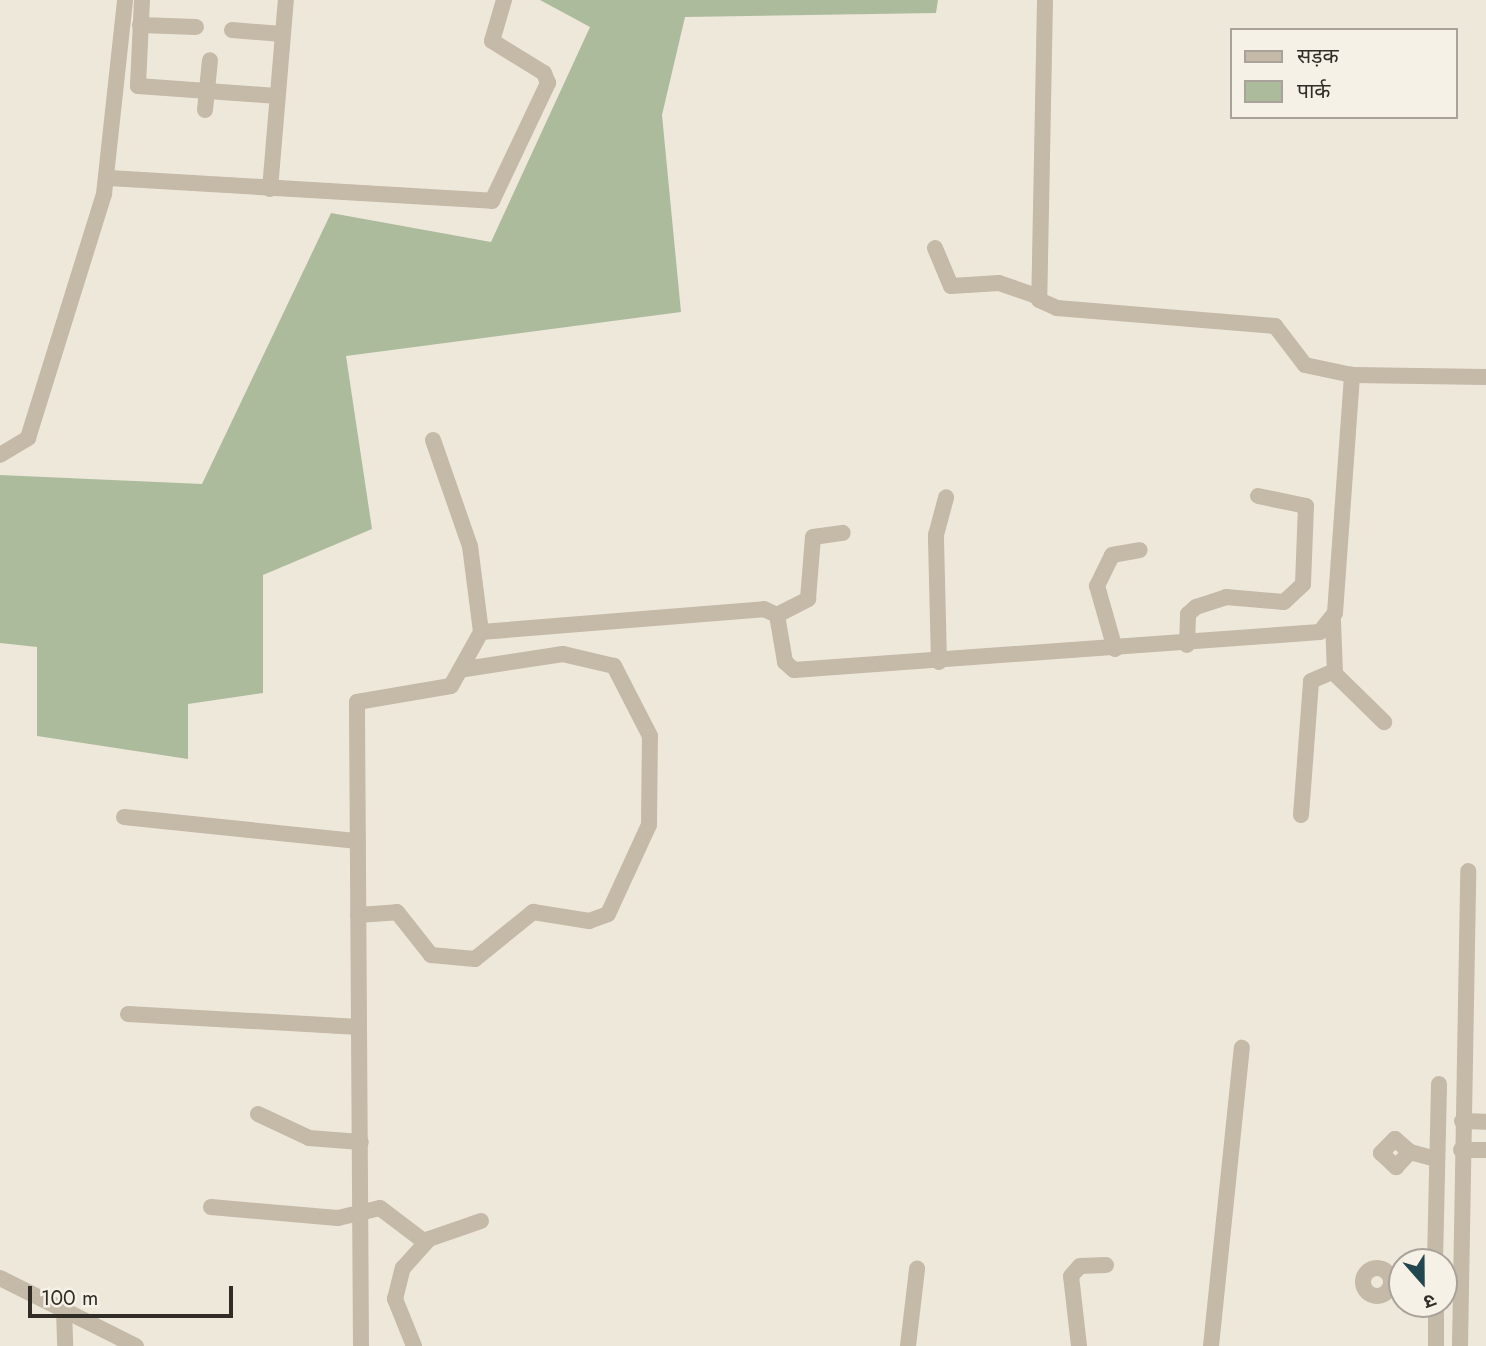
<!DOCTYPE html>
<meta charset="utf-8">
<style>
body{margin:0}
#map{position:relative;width:1486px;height:1346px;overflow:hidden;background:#eee8db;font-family:Jost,"Noto Sans Devanagari",sans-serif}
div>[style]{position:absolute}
.green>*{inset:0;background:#adbb9d}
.minor>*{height:16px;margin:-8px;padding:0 8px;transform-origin:8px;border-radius:8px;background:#c5b9a8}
.minor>.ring{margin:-8px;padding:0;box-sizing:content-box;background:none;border:16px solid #c5b9a8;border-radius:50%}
span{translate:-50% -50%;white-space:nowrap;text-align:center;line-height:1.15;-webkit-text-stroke:5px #f6f1e6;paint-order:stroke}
.legend{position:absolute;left:1230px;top:28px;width:228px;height:91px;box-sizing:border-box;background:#f6f1e6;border:2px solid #a8a29a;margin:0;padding:9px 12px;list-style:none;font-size:21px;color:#322c27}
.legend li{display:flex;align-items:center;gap:14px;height:35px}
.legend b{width:35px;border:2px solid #a8a29a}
.north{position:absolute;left:1388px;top:1248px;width:70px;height:70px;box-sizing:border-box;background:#f6f1e6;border:2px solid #a8a29a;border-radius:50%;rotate:159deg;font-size:19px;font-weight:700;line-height:28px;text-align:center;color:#322c27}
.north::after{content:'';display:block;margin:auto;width:24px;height:32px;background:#22464f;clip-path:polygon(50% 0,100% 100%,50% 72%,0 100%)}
.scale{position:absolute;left:28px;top:1286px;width:205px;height:32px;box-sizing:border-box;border:4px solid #322c27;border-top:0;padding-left:9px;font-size:21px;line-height:24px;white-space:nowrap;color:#322c27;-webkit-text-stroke:5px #f6f1e6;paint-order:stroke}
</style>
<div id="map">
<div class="green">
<div style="clip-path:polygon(540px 0,938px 0,936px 13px,685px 17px,662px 115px,681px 312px,346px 356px,372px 529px,263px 575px,263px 693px,188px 704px,188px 759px,37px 736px,37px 647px,0 643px,0 475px,202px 484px,331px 213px,491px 242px,590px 27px)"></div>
</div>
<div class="minor">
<div style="left:142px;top:0;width:86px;rotate:92.7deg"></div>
<div style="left:138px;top:86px;width:139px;rotate:4.1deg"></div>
<div style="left:1045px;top:0;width:300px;rotate:91.1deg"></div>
<div style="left:1039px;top:300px;width:20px;rotate:24deg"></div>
<div style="left:1057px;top:308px;width:219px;rotate:4.7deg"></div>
<div style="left:1275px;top:326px;width:49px;rotate:52.4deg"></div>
<div style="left:1305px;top:365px;width:48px;rotate:12deg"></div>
<div style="left:140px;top:25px;width:56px;rotate:2deg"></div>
<div style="left:232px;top:30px;width:50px;rotate:4.6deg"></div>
<div style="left:205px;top:110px;width:50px;rotate:-84.3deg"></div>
<div style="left:109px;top:178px;width:384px;rotate:3.4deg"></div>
<div style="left:492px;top:201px;width:131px;rotate:-64.6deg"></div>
<div style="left:548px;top:83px;width:11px;rotate:-112deg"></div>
<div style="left:544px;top:73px;width:61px;rotate:-148.4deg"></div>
<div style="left:492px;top:41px;width:43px;rotate:-73.7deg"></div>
<div style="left:270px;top:189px;width:190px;rotate:-85.2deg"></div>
<div style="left:935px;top:248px;width:41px;rotate:67.2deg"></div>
<div style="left:951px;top:286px;width:48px;rotate:-3.6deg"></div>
<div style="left:999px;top:283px;width:39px;rotate:19deg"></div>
<div style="left:433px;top:440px;width:112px;rotate:70.8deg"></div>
<div style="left:470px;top:546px;width:87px;rotate:82.7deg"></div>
<div style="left:0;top:455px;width:33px;rotate:-31deg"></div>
<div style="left:28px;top:438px;width:256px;rotate:-72.7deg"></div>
<div style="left:104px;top:194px;width:195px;rotate:-83.8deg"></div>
<div style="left:777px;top:615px;width:35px;rotate:-27deg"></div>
<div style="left:808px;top:599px;width:62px;rotate:-85.4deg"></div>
<div style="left:813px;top:537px;width:30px;rotate:-8deg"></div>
<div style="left:1333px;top:621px;width:53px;rotate:87.8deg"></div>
<div style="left:1335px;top:674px;width:69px;rotate:44.4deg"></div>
<div style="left:1187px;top:645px;width:31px;rotate:-88deg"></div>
<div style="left:1188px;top:614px;width:11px;rotate:-41deg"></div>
<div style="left:1196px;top:607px;width:32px;rotate:-18deg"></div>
<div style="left:1226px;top:597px;width:58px;rotate:4.9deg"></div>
<div style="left:1284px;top:602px;width:26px;rotate:-43deg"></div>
<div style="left:1303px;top:584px;width:78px;rotate:-87.8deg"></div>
<div style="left:1306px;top:506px;width:49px;rotate:-168.2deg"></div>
<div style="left:1115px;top:649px;width:66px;rotate:-105.9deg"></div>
<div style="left:1097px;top:586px;width:34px;rotate:-64deg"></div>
<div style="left:1112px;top:555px;width:28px;rotate:-10deg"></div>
<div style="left:939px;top:662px;width:127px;rotate:-91.4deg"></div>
<div style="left:936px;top:535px;width:39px;rotate:-75deg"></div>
<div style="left:1301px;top:815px;width:134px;rotate:-85.7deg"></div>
<div style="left:1311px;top:681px;width:25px;rotate:-23deg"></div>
<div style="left:124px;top:817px;width:235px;rotate:5.9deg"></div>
<div style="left:358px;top:915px;width:39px;rotate:-4deg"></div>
<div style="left:397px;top:912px;width:55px;rotate:51.7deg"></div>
<div style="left:431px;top:955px;width:44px;rotate:5.2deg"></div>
<div style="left:475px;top:959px;width:75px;rotate:-39deg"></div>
<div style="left:533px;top:912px;width:57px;rotate:9.1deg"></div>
<div style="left:589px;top:921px;width:20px;rotate:-20deg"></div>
<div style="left:608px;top:914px;width:98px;rotate:-65.3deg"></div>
<div style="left:649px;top:825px;width:89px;rotate:-89.4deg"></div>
<div style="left:650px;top:736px;width:79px;rotate:-117.2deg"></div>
<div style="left:614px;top:666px;width:52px;rotate:-166.8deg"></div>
<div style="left:563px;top:654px;width:99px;rotate:171.3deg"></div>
<div style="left:128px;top:1014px;width:231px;rotate:3.2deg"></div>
<div style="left:258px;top:1114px;width:56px;rotate:25.2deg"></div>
<div style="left:309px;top:1138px;width:52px;rotate:4.4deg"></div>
<div style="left:1462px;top:1121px;width:24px;rotate:2deg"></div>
<div style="left:1461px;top:1150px;width:25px"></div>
<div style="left:1410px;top:1152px;width:20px;rotate:-139deg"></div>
<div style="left:1395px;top:1139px;width:20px;rotate:135deg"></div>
<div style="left:1381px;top:1153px;width:21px;rotate:43deg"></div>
<div style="left:1396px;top:1167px;width:21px;rotate:-47deg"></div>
<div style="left:1410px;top:1152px;width:27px;rotate:15deg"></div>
<div style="left:211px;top:1207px;width:127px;rotate:5deg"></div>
<div style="left:338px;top:1218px;width:43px;rotate:-13.4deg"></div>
<div style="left:380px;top:1208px;width:56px;rotate:37.1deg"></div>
<div style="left:1435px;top:1262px;width:178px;rotate:-88.7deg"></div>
<div class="ring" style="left:1363px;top:1268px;width:12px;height:12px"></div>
<div style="left:0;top:1278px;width:152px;rotate:26.6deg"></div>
<div style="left:1436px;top:1304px;width:42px;rotate:90deg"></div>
<div style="left:64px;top:1311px;width:35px;rotate:88deg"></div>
<div style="left:361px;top:1346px;width:644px;rotate:-90.36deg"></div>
<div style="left:357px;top:702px;width:95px;rotate:-9.7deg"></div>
<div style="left:451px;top:686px;width:62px;rotate:-60.9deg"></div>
<div style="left:481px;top:632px;width:284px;rotate:-4.6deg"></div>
<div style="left:764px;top:609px;width:14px;rotate:25deg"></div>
<div style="left:777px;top:615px;width:48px;rotate:80.3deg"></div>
<div style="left:785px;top:662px;width:12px;rotate:42deg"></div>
<div style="left:794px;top:670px;width:527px;rotate:-4.13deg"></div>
<div style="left:1320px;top:632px;width:24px;rotate:-52deg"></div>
<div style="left:1335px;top:613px;width:239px;rotate:-85.9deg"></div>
<div style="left:1352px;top:375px;width:134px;rotate:0.9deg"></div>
<div style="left:414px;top:1346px;width:51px;rotate:-112deg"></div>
<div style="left:395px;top:1299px;width:32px;rotate:-76deg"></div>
<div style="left:403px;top:1268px;width:39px;rotate:-48deg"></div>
<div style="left:429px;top:1239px;width:55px;rotate:-19.1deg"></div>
<div style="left:908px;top:1346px;width:78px;rotate:-83.3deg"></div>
<div style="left:1079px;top:1346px;width:70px;rotate:-96.5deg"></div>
<div style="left:1071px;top:1276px;width:13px;rotate:-48deg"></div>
<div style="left:1080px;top:1266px;width:26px;rotate:-2deg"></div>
<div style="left:1211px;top:1346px;width:300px;rotate:-84.1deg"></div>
<div style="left:1460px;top:1346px;width:475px;rotate:-89deg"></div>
</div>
<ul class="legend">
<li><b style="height:9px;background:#c5b9a8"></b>सड़क</li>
<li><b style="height:19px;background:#adbb9d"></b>पार्क</li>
</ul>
<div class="north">उ</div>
<div class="scale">100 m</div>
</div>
